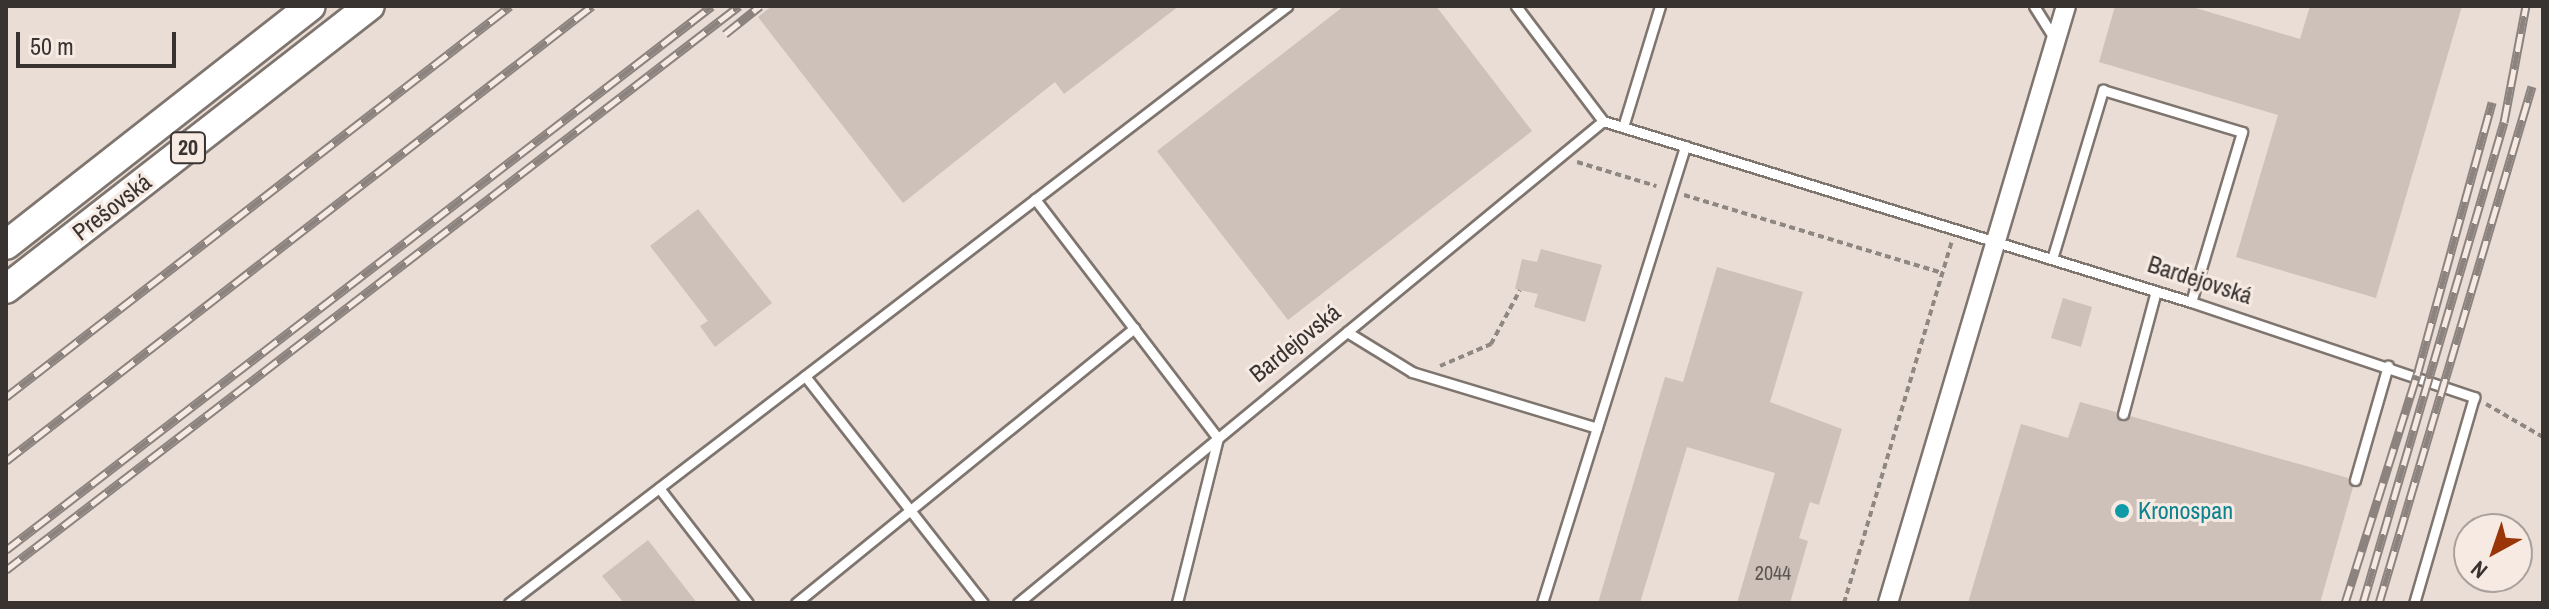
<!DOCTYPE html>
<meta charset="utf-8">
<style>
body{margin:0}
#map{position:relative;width:2549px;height:609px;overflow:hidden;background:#e9ddd6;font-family:"Archivo Narrow",sans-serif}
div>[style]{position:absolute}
.building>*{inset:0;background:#cdc1ba}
.path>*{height:4px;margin-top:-2px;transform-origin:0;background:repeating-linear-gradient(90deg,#8f8782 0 6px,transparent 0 10px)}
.roads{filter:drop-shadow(2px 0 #7f756f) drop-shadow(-2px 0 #7f756f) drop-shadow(0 2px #7f756f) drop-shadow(0 -2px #7f756f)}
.lane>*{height:9px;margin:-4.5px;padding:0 4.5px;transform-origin:4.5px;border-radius:4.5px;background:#fff}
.street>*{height:18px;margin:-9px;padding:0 9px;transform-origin:9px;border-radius:9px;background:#fff}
.primary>*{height:28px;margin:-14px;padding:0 14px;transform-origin:14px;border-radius:14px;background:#fff}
.rail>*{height:9px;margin-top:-4.5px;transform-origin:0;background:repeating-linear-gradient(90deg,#f6eae3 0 18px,#8c837f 0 36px);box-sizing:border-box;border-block:2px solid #8c837f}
.dots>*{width:22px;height:22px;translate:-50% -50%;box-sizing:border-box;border:4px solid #f6eae3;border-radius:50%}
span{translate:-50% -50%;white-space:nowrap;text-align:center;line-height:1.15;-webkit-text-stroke:6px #f6eae3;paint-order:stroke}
.number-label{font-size:20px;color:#5d5653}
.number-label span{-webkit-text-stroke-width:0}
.shield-label span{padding:2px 6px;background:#f6eae3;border:2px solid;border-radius:6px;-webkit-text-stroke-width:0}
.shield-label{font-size:22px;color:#383331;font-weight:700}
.street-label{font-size:24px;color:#383331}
.culture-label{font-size:24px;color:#0d838f}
.left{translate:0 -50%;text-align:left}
.frame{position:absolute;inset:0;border:8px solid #383331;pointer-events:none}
.north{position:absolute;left:2453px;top:513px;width:80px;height:80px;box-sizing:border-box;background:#f6eae3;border:2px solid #aaa19c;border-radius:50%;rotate:220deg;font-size:22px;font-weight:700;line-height:32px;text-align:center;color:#383331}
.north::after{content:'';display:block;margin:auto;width:28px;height:36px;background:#9a3508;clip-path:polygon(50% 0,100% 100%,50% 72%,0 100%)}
.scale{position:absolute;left:16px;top:32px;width:160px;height:36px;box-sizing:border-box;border:4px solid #383331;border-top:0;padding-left:10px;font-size:24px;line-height:28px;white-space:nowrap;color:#383331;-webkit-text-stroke:6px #f6eae3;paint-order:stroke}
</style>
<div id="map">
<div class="building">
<div style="clip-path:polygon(772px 6px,1179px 6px,1064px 94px,1055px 82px,903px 203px,758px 17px)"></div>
<div style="clip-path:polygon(1344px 6px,1436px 6px,1532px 131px,1288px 320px,1157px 151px)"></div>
<div style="clip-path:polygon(2115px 6px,2189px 6px,2300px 39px,2310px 6px,2462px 6px,2376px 298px,2236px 257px,2278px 115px,2099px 62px)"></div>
<div style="clip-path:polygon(698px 209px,772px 303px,715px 347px,700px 326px,708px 321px,650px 246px)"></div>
<div style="clip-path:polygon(1541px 249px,1602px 265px,1585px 322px,1534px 307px,1538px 294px,1515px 289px,1522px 259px,1537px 262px)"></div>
<div style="clip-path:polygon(1717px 267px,1803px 292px,1770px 402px,1842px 429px,1819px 505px,1810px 502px,1799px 538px,1808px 541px,1790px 603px,1737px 603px,1775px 473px,1687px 447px,1640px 603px,1598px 603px,1665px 377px,1683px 382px)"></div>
<div style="clip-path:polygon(2063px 298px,2092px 307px,2081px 347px,2051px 338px)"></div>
<div style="clip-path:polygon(2080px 402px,2116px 412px,2120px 421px,2130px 416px,2348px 478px,2353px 487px,2320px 603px,1968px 603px,2021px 424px,2068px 438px)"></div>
<div style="clip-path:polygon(648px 540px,697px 603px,624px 603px,602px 576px)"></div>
</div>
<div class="path">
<div style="left:1577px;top:162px;width:83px;rotate:16.9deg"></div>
<div style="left:1684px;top:195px;width:270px;rotate:16.8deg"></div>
<div style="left:1440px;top:366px;width:56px;rotate:-23.3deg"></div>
<div style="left:1491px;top:344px;width:61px;rotate:-61.8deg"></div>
<div style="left:2486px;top:404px;width:66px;rotate:30.1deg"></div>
<div style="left:1844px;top:603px;width:378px;rotate:-73.4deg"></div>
</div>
<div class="roads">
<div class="lane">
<div style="left:1516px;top:6px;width:144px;rotate:52.9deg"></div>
<div style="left:1603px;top:121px;width:615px;rotate:17.11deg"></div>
<div style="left:2191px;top:302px;width:299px;rotate:18.6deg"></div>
<div style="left:2474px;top:397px;width:215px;rotate:106.2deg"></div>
<div style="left:2034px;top:6px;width:40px;rotate:58deg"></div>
<div style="left:1623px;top:127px;width:127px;rotate:-73deg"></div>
<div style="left:1035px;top:199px;width:301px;rotate:52.6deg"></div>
<div style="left:1218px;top:438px;width:170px;rotate:104deg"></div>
<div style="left:2052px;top:259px;width:177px;rotate:-73.2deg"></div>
<div style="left:2103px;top:90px;width:145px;rotate:16.8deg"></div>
<div style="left:2242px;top:132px;width:177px;rotate:106.7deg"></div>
<div style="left:1347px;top:332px;width:76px;rotate:31.6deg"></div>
<div style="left:1412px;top:372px;width:193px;rotate:16.8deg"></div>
<div style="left:805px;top:376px;width:288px;rotate:51.9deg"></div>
<div style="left:2123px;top:414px;width:127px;rotate:-75deg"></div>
<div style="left:2355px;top:480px;width:119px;rotate:-73.9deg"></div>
<div style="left:659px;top:488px;width:145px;rotate:52.3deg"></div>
<div style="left:509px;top:603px;width:981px;rotate:-37.5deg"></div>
<div style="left:796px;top:603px;width:436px;rotate:-39.1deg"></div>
<div style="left:1018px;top:603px;width:758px;rotate:-39.49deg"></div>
<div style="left:1542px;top:603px;width:479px;rotate:-72.6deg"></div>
</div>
<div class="street">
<div style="left:1888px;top:603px;width:623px;rotate:-73.4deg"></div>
</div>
<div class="primary">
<div style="left:6px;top:245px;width:387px;rotate:-38.1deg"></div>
<div style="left:6px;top:289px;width:461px;rotate:-37.9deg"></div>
</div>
</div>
<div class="rail">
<div style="left:725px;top:34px;width:45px;rotate:-38.7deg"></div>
<div style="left:6px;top:397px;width:638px;rotate:-37.8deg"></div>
<div style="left:6px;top:461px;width:742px;rotate:-37.83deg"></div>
<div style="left:6px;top:550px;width:891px;rotate:-37.62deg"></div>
<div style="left:6px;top:570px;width:925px;rotate:-37.58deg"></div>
<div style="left:2345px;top:603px;width:239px;rotate:-72.5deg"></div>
<div style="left:2417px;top:375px;width:283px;rotate:-74.6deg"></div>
<div style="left:2363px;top:603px;width:501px;rotate:-73.66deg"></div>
<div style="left:2504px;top:122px;width:118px;rotate:-79.3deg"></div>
<div style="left:2379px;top:603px;width:539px;rotate:-73.51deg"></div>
</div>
<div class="dots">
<div style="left:2122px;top:511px;background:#0f9aa8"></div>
</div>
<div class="number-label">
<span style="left:1773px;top:572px">2044</span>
</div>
<div class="shield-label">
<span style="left:188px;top:148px">20</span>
</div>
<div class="street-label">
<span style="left:112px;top:207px;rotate:-38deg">Prešovská</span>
<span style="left:2200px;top:280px;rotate:18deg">Bardejovská</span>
<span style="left:1295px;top:343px;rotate:-39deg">Bardejovská</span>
</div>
<div class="culture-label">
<span class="left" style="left:2138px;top:511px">Kronospan</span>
</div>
<div class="frame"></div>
<div class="north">N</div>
<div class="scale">50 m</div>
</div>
